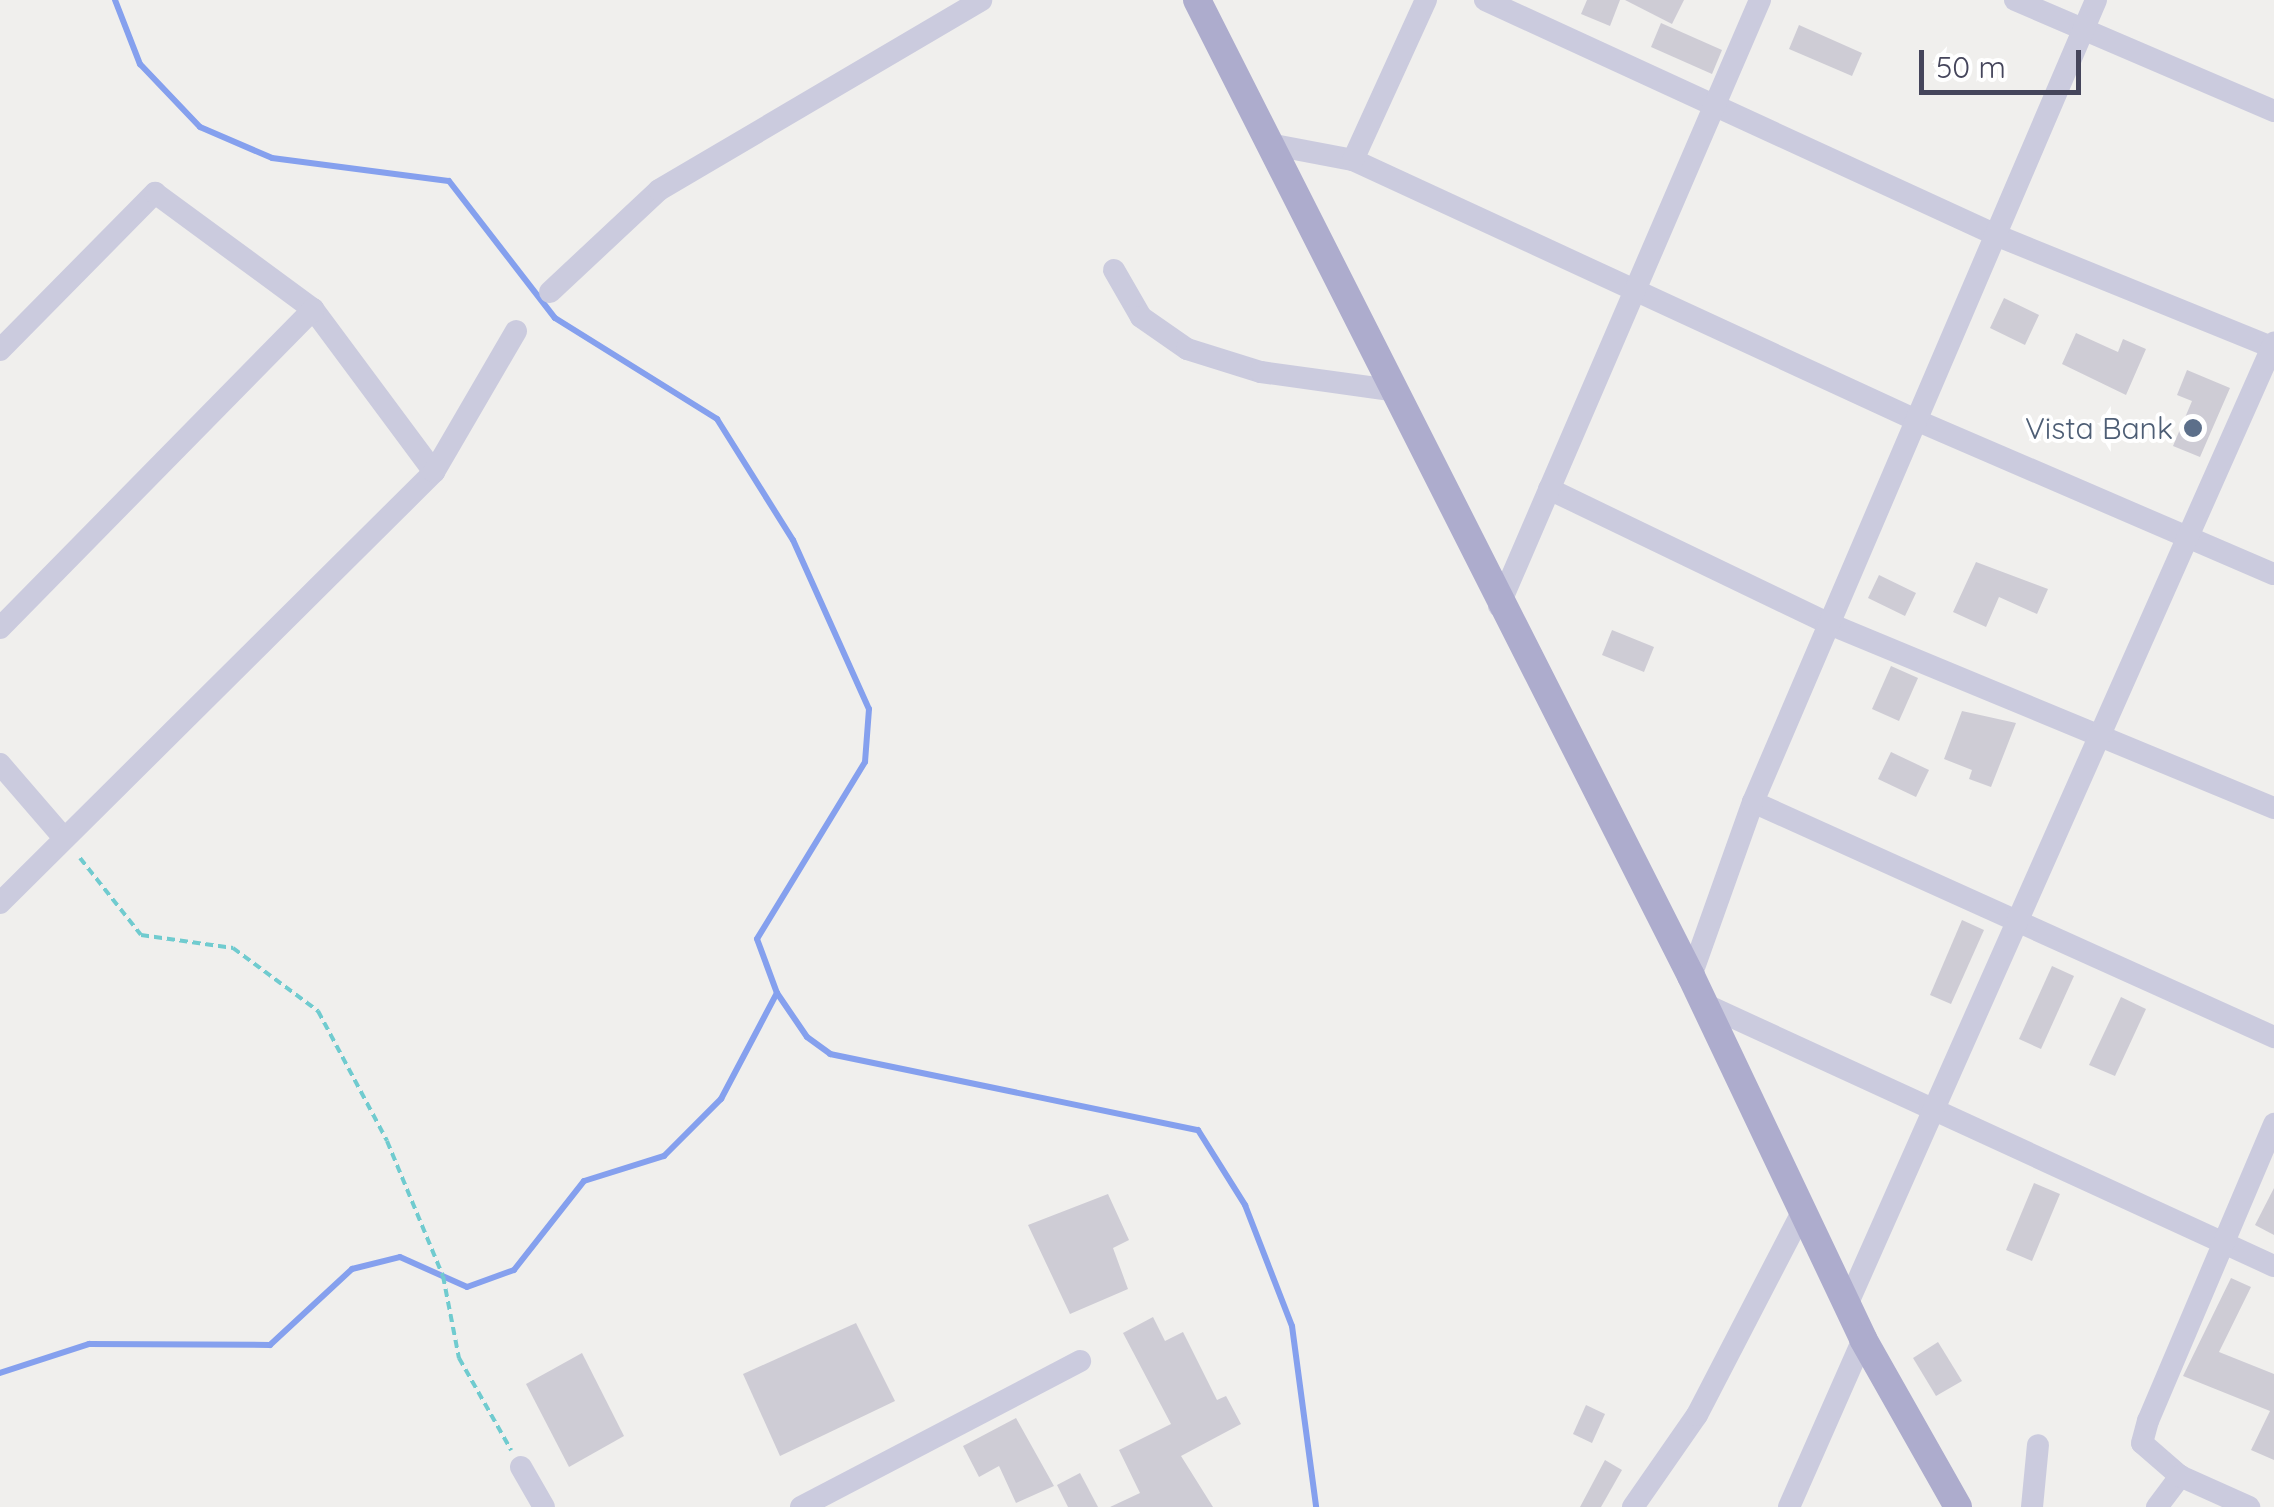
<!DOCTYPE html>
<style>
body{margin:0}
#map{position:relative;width:2274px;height:1507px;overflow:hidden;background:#f0efed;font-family:Quicksand,sans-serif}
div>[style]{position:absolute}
.stream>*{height:6px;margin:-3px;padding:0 3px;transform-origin:3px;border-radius:3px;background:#85a0ee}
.building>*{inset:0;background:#ceccd5}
.path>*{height:4px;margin-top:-2px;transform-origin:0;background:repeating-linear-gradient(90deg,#70cbcf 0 8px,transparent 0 13px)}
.minor>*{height:22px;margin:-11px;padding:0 11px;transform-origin:11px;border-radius:11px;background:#cbcbde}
.major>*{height:28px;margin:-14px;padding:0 14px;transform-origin:14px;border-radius:14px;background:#adaccd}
.dots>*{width:28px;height:28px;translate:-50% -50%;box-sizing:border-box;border:5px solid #fff;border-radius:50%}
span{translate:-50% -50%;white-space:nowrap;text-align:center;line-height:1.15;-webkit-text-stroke:8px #fff;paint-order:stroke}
.service-label{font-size:30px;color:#4e5e75}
.right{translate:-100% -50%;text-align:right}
.scale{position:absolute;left:1919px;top:50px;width:162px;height:45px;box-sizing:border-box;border:5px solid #45455b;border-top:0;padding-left:12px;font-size:30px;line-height:35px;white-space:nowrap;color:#45455b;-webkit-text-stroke:8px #fff;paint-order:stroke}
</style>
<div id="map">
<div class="stream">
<div style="left:115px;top:0;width:69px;rotate:68.7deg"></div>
<div style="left:140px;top:64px;width:87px;rotate:46.4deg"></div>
<div style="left:200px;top:127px;width:78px;rotate:23.3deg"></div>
<div style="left:272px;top:158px;width:178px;rotate:7.4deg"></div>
<div style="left:449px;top:181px;width:173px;rotate:52.3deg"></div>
<div style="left:555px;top:318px;width:191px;rotate:31.9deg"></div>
<div style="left:717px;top:419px;width:143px;rotate:57.9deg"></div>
<div style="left:793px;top:540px;width:185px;rotate:65.8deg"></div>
<div style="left:869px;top:709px;width:53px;rotate:94.3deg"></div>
<div style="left:865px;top:762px;width:207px;rotate:121.4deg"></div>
<div style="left:757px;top:939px;width:58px;rotate:69.7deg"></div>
<div style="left:777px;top:993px;width:53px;rotate:55.7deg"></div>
<div style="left:807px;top:1037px;width:29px;rotate:36deg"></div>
<div style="left:830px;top:1054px;width:376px;rotate:11.7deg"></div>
<div style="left:1198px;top:1130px;width:89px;rotate:57.9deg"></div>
<div style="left:1245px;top:1205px;width:130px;rotate:68.8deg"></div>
<div style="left:1292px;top:1326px;width:183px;rotate:82.4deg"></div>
<div style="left:0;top:1373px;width:94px;rotate:-18deg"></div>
<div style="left:89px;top:1344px;width:181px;rotate:0.3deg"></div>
<div style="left:270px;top:1345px;width:112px;rotate:-42.8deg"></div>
<div style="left:352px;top:1269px;width:49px;rotate:-14deg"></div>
<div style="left:400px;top:1257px;width:73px;rotate:24.1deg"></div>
<div style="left:467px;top:1287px;width:50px;rotate:-19.9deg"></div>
<div style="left:514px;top:1270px;width:113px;rotate:-51.8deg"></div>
<div style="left:584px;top:1181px;width:84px;rotate:-17.4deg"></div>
<div style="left:664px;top:1156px;width:81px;rotate:-45deg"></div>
<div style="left:721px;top:1099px;width:120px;rotate:-62.2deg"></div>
</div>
<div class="building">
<div style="clip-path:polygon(1587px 0,1620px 0,1610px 26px,1581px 14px)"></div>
<div style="clip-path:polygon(1625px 0,1684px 0,1672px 24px)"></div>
<div style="clip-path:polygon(1661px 23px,1722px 50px,1712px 74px,1651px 47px)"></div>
<div style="clip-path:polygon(1799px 25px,1862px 53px,1852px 76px,1789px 49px)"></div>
<div style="clip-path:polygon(2004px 298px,2039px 315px,2025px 345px,1990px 328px)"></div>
<div style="clip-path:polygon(2076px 333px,2118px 352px,2123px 339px,2146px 349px,2126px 395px,2062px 364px)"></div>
<div style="clip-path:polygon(2187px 370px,2230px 388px,2200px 457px,2173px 446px,2192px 401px,2177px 395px)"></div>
<div style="clip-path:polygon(1976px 562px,2048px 589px,2037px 614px,1999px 597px,1986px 627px,1953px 612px)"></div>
<div style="clip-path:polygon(1879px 575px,1916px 593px,1905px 616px,1868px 598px)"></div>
<div style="clip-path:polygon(1612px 630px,1654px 647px,1644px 672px,1602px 655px)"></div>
<div style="clip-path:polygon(1891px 666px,1918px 678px,1899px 721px,1872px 709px)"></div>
<div style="clip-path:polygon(1962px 711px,2016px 723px,1991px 787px,1969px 779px,1972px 770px,1944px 759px)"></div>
<div style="clip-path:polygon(1891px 752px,1929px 770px,1916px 797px,1878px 779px)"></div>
<div style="clip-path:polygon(1962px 920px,1984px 930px,1951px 1004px,1930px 995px)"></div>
<div style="clip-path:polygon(2052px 966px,2074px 976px,2041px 1049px,2019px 1039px)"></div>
<div style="clip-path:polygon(2121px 997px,2146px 1009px,2115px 1076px,2089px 1065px)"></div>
<div style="clip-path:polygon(2034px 1183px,2060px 1194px,2032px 1261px,2006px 1250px)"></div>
<div style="clip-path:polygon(2274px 1188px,2274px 1235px,2255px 1225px)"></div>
<div style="clip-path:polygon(1108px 1194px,1129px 1240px,1113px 1248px,1128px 1289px,1070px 1314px,1028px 1225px)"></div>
<div style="clip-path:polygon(2231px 1278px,2251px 1287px,2219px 1352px,2274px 1374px,2274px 1460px,2251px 1450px,2270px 1411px,2183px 1376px)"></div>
<div style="clip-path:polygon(1153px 1317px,1165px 1341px,1183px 1332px,1217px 1400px,1226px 1396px,1241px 1424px,1181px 1456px,1213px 1507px,1110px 1507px,1140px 1493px,1119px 1450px,1171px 1424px,1123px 1333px)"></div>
<div style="clip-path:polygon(856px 1323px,895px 1401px,780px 1456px,743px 1374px)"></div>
<div style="clip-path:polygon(1938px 1342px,1962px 1381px,1936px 1396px,1913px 1358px)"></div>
<div style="clip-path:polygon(582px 1353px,624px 1436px,569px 1467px,526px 1384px)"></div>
<div style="clip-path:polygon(1586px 1405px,1605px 1414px,1592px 1443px,1573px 1434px)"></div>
<div style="clip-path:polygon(1016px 1418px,1054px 1486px,1016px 1503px,999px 1466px,979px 1477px,963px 1446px)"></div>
<div style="clip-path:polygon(1605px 1460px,1622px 1470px,1601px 1507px,1580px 1507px)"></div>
<div style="clip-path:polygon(1080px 1473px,1098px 1507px,1068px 1507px,1057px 1485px)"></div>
</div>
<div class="path">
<div style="left:80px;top:858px;width:98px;rotate:51.6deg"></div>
<div style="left:141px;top:935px;width:93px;rotate:8deg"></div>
<div style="left:233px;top:948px;width:106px;rotate:36.5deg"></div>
<div style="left:318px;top:1011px;width:147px;rotate:62deg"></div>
<div style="left:387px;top:1141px;width:146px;rotate:67.5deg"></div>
<div style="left:443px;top:1276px;width:84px;rotate:79deg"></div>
<div style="left:459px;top:1358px;width:106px;rotate:60.5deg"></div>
</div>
<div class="minor">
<div style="left:1485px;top:0;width:565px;rotate:24.7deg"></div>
<div style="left:1998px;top:236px;width:298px;rotate:22.1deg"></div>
<div style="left:2015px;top:0;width:282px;rotate:23.2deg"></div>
<div style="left:1269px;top:144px;width:86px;rotate:10.8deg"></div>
<div style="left:1353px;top:160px;width:622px;rotate:24.79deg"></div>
<div style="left:1918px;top:421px;width:387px;rotate:23.3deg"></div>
<div style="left:1353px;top:160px;width:176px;rotate:-65.5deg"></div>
<div style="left:1114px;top:270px;width:54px;rotate:60.1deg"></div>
<div style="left:1141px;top:317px;width:56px;rotate:34.8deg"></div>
<div style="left:1187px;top:349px;width:77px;rotate:17.3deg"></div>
<div style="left:1261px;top:372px;width:131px;rotate:7.9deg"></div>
<div style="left:550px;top:292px;width:149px;rotate:-43.1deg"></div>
<div style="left:659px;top:190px;width:374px;rotate:-30.5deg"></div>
<div style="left:0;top:350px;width:221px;rotate:-45.4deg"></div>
<div style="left:155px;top:193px;width:196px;rotate:36.3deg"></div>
<div style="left:313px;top:309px;width:203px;rotate:53.4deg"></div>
<div style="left:1549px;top:489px;width:314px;rotate:25.7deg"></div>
<div style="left:1832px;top:625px;width:478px;rotate:22.5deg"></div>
<div style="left:1499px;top:606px;width:660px;rotate:-66.7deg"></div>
<div style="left:0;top:628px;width:447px;rotate:-45.5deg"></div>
<div style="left:0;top:764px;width:96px;rotate:49.2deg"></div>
<div style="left:1753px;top:802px;width:572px;rotate:24.28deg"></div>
<div style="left:0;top:903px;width:612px;rotate:-44.8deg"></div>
<div style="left:434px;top:472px;width:163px;rotate:-59.8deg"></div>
<div style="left:1691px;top:976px;width:185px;rotate:-70.4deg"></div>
<div style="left:1753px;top:802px;width:872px;rotate:-66.84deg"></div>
<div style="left:1704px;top:1004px;width:627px;rotate:24.69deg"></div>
<div style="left:1847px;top:1305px;width:1053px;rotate:-66.07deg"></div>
<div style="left:521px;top:1467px;width:46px;rotate:60.1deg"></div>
<div style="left:2180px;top:1476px;width:50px;rotate:-139deg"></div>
<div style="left:2142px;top:1443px;width:23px;rotate:-75deg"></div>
<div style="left:2148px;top:1421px;width:323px;rotate:-67deg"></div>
<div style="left:801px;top:1507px;width:315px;rotate:-27.6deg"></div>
<div style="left:1633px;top:1507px;width:112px;rotate:-55.2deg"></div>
<div style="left:1697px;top:1415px;width:226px;rotate:-62.6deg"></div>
<div style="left:1789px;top:1507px;width:184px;rotate:-66.2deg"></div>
<div style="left:2032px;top:1507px;width:62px;rotate:-84.5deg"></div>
<div style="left:2157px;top:1507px;width:39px;rotate:-53deg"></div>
<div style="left:2180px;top:1476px;width:76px;rotate:24.2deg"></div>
</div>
<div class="major">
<div style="left:1197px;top:0;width:1094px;rotate:63.15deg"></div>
<div style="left:1691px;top:976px;width:402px;rotate:64.6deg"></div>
<div style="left:1863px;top:1339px;width:193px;rotate:60.5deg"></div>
</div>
<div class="dots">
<div style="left:2193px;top:428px;background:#5c6f8a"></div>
</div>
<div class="service-label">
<span class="right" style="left:2173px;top:428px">Vista Bank</span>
</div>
<div class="scale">50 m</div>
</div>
